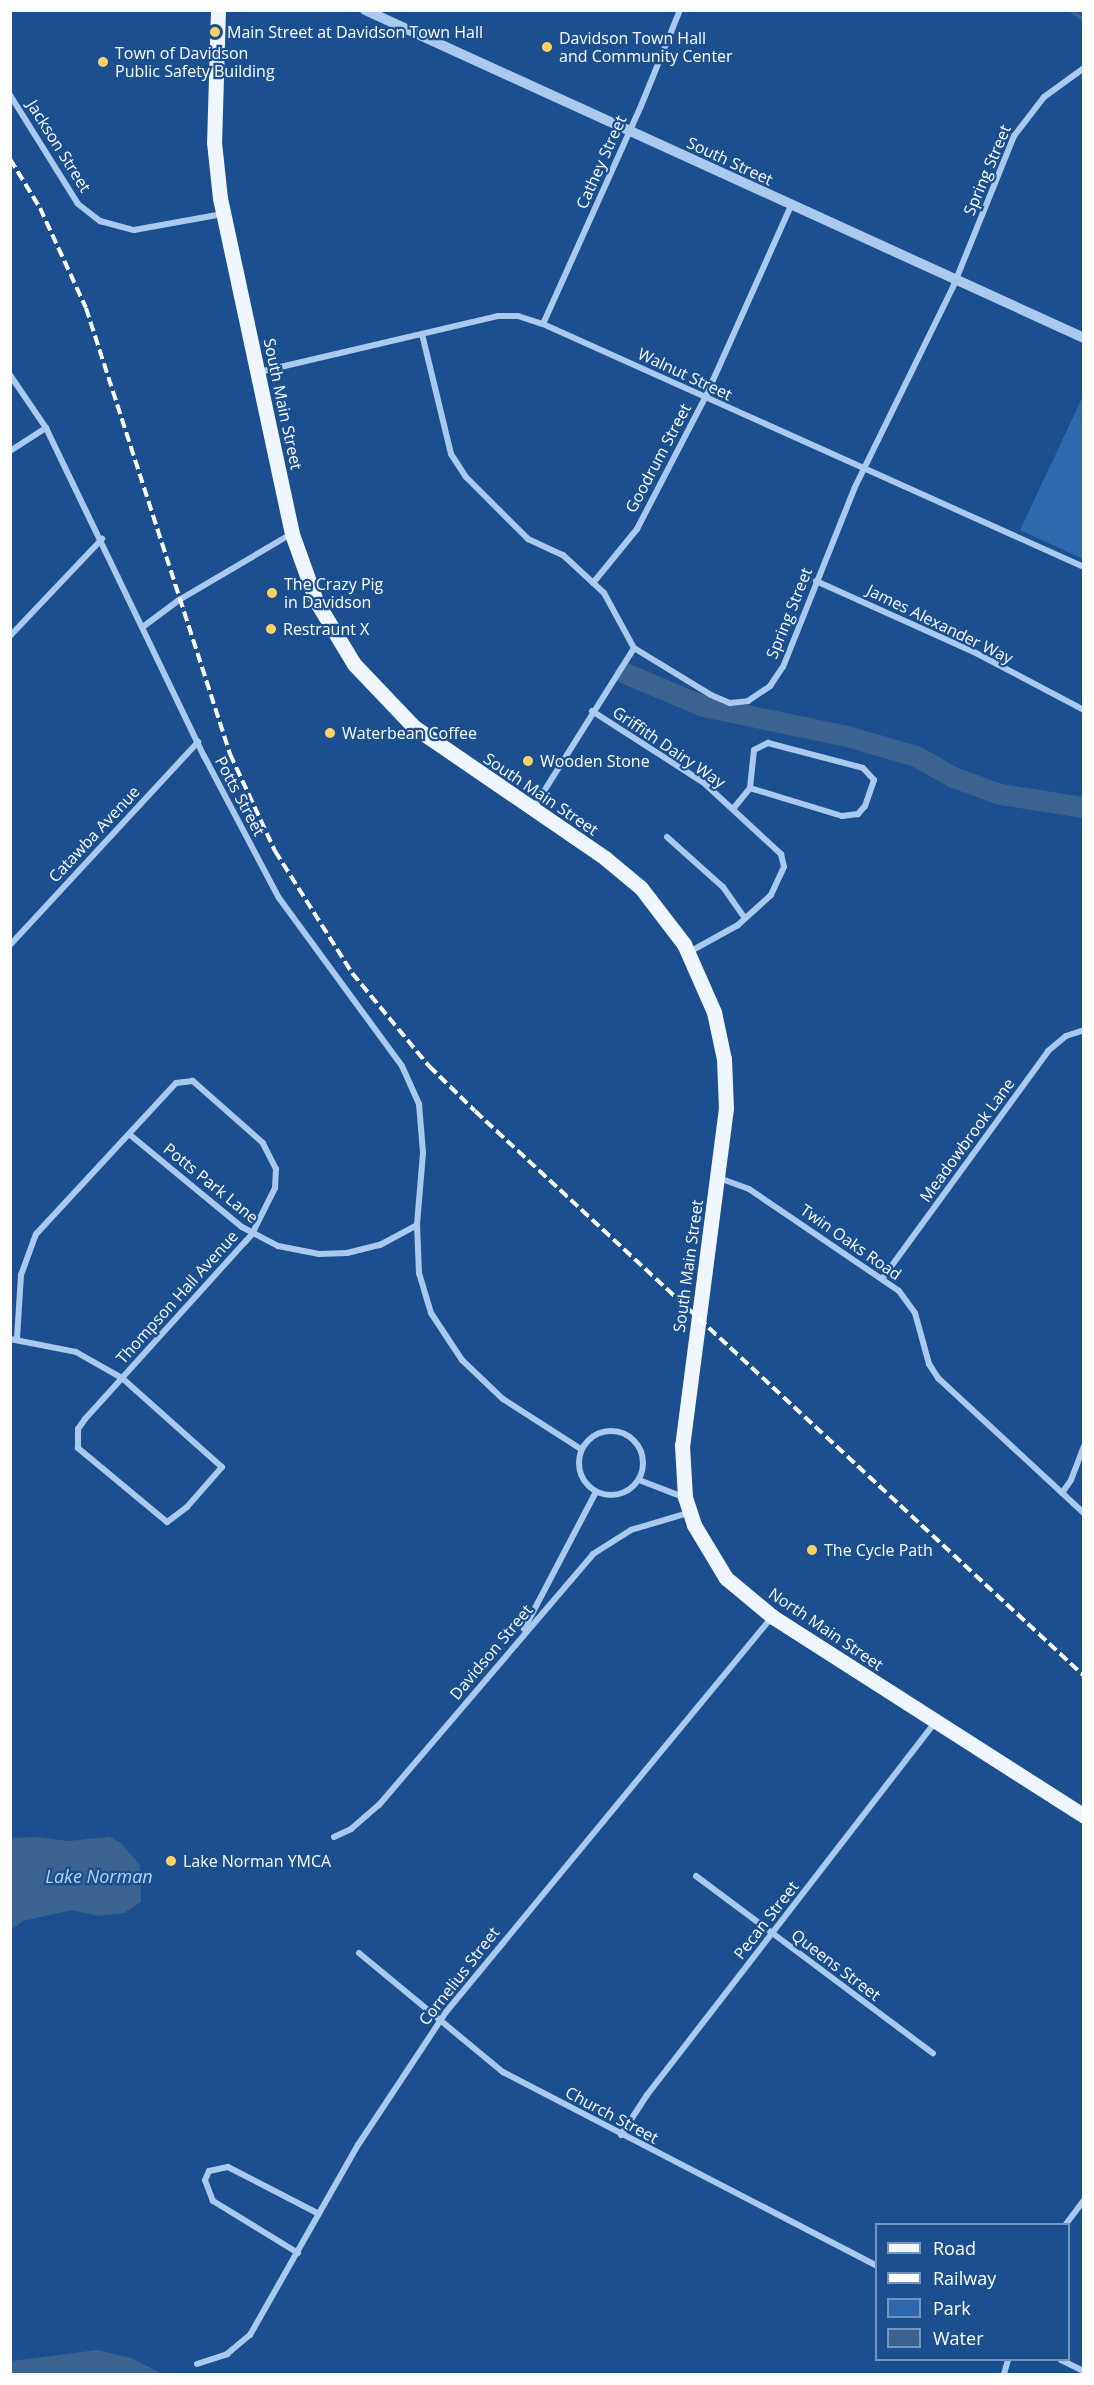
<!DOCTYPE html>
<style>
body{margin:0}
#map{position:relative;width:1094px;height:2385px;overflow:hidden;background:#1b4f8f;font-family:"Open Sans",sans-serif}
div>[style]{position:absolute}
.green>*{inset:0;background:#2e69ad}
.water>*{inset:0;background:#3c6290}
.stream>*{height:4px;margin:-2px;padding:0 2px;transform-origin:2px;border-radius:2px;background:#3c6290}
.river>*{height:21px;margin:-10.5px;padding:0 10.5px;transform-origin:10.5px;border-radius:10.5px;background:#3c6290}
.minor>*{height:6px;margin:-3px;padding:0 3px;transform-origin:3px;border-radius:3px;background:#a9c9ee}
.minor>.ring{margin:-3px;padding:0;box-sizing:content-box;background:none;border:6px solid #a9c9ee;border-radius:50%}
.tertiary>*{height:10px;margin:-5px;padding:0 5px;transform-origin:5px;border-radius:5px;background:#a9c9ee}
.primary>*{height:15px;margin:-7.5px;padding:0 7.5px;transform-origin:7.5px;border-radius:7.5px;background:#f0f6ff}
.rail>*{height:4px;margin-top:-2px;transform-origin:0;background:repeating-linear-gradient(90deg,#fff 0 10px,transparent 0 14.5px)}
.dots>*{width:16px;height:16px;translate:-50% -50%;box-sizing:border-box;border:3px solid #1b4f8f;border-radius:50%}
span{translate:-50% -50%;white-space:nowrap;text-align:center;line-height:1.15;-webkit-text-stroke:4.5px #1b4f8f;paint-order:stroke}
.poi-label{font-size:16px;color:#fff}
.left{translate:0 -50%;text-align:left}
.street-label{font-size:16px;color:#fff}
.water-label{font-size:18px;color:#b5d3f5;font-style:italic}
.frame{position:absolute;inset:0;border:12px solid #fff;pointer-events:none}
.legend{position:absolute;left:875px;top:2223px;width:195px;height:138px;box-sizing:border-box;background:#1b4f8f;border:2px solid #7695bc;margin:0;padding:8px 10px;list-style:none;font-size:18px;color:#fff}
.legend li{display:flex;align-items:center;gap:12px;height:30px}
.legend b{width:30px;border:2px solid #7695bc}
</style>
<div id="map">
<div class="green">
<div style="clip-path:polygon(1083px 396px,1084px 559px,1083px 559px,1020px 530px)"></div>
</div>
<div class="water">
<div style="clip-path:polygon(37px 1837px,68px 1841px,109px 1837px,121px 1843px,140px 1865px,141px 1902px,124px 1913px,99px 1916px,72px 1910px,23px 1921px,11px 1930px,11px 1838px)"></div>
<div style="clip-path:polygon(98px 2350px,131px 2358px,163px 2374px,11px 2374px,11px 2361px)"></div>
</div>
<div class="stream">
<div style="left:1070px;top:10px;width:17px;rotate:36deg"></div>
</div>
<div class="river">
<div style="left:625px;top:673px;width:85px;rotate:22.9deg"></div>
<div style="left:703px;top:706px;width:147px;rotate:11.8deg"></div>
<div style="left:847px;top:736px;width:72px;rotate:16.2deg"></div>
<div style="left:916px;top:756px;width:43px;rotate:29.6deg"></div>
<div style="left:953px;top:777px;width:50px;rotate:19.9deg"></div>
<div style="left:1000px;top:794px;width:85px;rotate:8.8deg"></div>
</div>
<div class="minor">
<div style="left:10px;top:95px;width:128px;rotate:58deg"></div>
<div style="left:78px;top:204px;width:28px;rotate:38deg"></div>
<div style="left:100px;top:221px;width:35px;rotate:15deg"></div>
<div style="left:134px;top:230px;width:90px;rotate:-10.2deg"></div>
<div style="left:543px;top:324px;width:239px;rotate:-65.8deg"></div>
<div style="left:641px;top:106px;width:104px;rotate:-67.9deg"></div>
<div style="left:422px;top:334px;width:123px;rotate:76.4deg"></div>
<div style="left:451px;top:454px;width:27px;rotate:57deg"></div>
<div style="left:466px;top:477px;width:88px;rotate:45deg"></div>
<div style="left:528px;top:539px;width:38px;rotate:25deg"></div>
<div style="left:563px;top:555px;width:56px;rotate:42.8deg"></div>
<div style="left:604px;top:593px;width:63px;rotate:61.4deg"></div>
<div style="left:634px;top:648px;width:90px;rotate:31.4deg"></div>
<div style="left:711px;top:695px;width:21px;rotate:23deg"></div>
<div style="left:730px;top:703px;width:18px;rotate:-6deg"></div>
<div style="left:748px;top:701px;width:27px;rotate:-34deg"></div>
<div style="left:770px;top:686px;width:23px;rotate:-56deg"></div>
<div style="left:783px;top:667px;width:194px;rotate:-68.2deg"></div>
<div style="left:855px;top:487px;width:223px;rotate:-63.9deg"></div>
<div style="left:953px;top:287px;width:163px;rotate:-68deg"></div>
<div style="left:1014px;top:136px;width:49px;rotate:-52.4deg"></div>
<div style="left:1044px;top:97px;width:49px;rotate:-35.9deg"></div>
<div style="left:259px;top:372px;width:245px;rotate:-13.2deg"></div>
<div style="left:498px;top:316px;width:20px"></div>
<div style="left:518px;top:316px;width:26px;rotate:18deg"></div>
<div style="left:543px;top:324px;width:593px;rotate:24.19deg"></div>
<div style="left:10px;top:375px;width:64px;rotate:55.8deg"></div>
<div style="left:46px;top:428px;width:364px;rotate:64.3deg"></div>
<div style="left:204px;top:756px;width:161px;rotate:62.2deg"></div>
<div style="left:279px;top:898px;width:208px;rotate:53.8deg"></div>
<div style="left:402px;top:1066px;width:42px;rotate:65.9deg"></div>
<div style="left:419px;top:1104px;width:49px;rotate:85.3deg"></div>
<div style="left:423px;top:1153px;width:72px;rotate:94.8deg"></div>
<div style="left:417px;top:1225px;width:48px;rotate:87.6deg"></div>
<div style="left:419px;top:1273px;width:42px;rotate:73.3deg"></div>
<div style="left:431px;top:1313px;width:56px;rotate:56.6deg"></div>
<div style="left:462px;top:1360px;width:57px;rotate:43.6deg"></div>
<div style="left:503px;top:1399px;width:93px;rotate:32.7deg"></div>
<div style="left:10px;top:451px;width:43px;rotate:-32.6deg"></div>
<div style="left:816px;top:581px;width:173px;rotate:24.2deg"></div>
<div style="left:974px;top:652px;width:124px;rotate:27.8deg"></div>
<div style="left:593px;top:583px;width:70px;rotate:-50.8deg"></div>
<div style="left:637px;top:529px;width:148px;rotate:-62.6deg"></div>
<div style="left:705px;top:398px;width:210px;rotate:-65.9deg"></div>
<div style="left:144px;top:626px;width:44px;rotate:-36.6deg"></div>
<div style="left:179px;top:600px;width:130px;rotate:-30.5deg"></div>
<div style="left:10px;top:636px;width:134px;rotate:-46.5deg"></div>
<div style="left:592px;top:711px;width:133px;rotate:32.7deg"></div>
<div style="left:704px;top:783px;width:105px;rotate:42.7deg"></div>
<div style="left:781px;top:854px;width:13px;rotate:77deg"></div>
<div style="left:784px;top:867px;width:31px;rotate:115deg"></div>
<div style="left:771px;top:895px;width:45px;rotate:137.7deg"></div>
<div style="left:738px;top:925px;width:56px;rotate:151.1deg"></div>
<div style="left:768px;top:743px;width:98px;rotate:14.7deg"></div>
<div style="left:863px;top:768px;width:16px;rotate:47deg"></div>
<div style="left:874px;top:780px;width:28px;rotate:109deg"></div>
<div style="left:865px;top:806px;width:11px;rotate:131deg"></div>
<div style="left:858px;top:814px;width:16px;rotate:173deg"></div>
<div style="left:842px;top:816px;width:96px;rotate:-163.1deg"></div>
<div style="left:750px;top:788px;width:38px;rotate:-84deg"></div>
<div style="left:754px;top:750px;width:16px;rotate:-27deg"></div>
<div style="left:534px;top:807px;width:188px;rotate:-57.8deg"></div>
<div style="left:733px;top:809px;width:27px;rotate:-51deg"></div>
<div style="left:667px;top:837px;width:75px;rotate:41.8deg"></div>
<div style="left:723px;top:887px;width:38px;rotate:55deg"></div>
<div style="left:10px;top:945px;width:277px;rotate:-47.2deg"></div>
<div style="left:129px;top:1134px;width:146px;rotate:39.5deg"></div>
<div style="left:242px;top:1227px;width:41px;rotate:27.8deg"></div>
<div style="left:278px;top:1246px;width:42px;rotate:11deg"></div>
<div style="left:319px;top:1254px;width:28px;rotate:-2deg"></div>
<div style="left:347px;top:1253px;width:34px;rotate:-14deg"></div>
<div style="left:380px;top:1245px;width:42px;rotate:-28.4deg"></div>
<div style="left:719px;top:1178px;width:32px;rotate:20deg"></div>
<div style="left:749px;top:1189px;width:181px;rotate:34.2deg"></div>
<div style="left:899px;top:1291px;width:27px;rotate:54deg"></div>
<div style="left:915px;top:1313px;width:53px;rotate:74.6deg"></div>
<div style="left:929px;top:1364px;width:17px;rotate:57deg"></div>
<div style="left:938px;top:1378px;width:199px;rotate:42.8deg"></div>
<div style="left:882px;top:1279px;width:282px;rotate:-53.9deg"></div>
<div style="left:1048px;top:1051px;width:23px;rotate:-40deg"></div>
<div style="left:1066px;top:1036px;width:19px;rotate:-18deg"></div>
<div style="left:10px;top:1339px;width:67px;rotate:11.1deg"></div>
<div style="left:76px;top:1352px;width:53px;rotate:29.5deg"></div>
<div style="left:122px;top:1378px;width:134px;rotate:41.7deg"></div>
<div style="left:222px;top:1467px;width:53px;rotate:131.2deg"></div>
<div style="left:187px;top:1507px;width:25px;rotate:143deg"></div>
<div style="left:167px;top:1522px;width:116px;rotate:-140.3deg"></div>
<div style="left:78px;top:1448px;width:19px;rotate:-90deg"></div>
<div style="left:78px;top:1429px;width:12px;rotate:-55deg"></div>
<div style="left:85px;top:1419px;width:55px;rotate:-47.9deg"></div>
<div style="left:122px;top:1378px;width:185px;rotate:-47.9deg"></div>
<div style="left:246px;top:1241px;width:9px;rotate:-49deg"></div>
<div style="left:252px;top:1234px;width:51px;rotate:-63.4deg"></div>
<div style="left:275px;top:1188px;width:19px;rotate:-87deg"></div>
<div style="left:276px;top:1169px;width:29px;rotate:-117deg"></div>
<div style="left:263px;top:1143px;width:94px;rotate:-138.5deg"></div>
<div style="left:193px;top:1081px;width:17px;rotate:173deg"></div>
<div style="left:176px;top:1083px;width:206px;rotate:132.8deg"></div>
<div style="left:36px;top:1234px;width:44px;rotate:110.1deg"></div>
<div style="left:21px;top:1275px;width:64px;rotate:93.6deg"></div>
<div class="ring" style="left:579px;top:1431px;width:58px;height:58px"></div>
<div style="left:639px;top:1480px;width:47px;rotate:21.1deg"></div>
<div style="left:1062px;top:1493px;width:16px;rotate:-55deg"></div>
<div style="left:1071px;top:1480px;width:36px;rotate:-69deg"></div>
<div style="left:524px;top:1629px;width:155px;rotate:-62.3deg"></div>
<div style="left:334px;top:1837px;width:19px;rotate:-25deg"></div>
<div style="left:351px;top:1829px;width:37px;rotate:-41deg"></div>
<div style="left:379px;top:1805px;width:330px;rotate:-49.5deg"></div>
<div style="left:593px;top:1554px;width:45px;rotate:-32.3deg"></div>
<div style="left:631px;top:1530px;width:59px;rotate:-16.6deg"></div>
<div style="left:696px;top:1876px;width:296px;rotate:36.8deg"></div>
<div style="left:359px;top:1953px;width:187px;rotate:39.6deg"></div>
<div style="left:503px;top:2072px;width:420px;rotate:27.4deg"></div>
<div style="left:621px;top:2135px;width:48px;rotate:-57deg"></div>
<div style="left:647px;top:2095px;width:470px;rotate:-52.3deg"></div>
<div style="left:1066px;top:2224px;width:30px;rotate:-53deg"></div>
<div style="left:298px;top:2253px;width:100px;rotate:-148.5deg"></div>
<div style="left:213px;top:2201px;width:22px;rotate:-111deg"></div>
<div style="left:205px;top:2180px;width:10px;rotate:-66deg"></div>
<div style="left:209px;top:2171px;width:19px;rotate:-12deg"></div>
<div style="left:228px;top:2167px;width:102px;rotate:27.3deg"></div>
<div style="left:1061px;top:2360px;width:25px;rotate:26deg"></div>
<div style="left:197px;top:2364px;width:32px;rotate:-18deg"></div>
<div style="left:227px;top:2354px;width:30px;rotate:-40deg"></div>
<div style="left:250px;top:2335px;width:219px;rotate:-60.4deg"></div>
<div style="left:358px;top:2145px;width:159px;rotate:-56.5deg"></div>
<div style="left:446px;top:2012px;width:512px;rotate:-50.47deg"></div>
<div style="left:1004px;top:2374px;width:15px;rotate:-74deg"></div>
</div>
<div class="tertiary">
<div style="left:365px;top:10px;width:790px;rotate:24.52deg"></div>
</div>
<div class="primary">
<div style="left:218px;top:10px;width:132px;rotate:91.7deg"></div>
<div style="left:214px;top:142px;width:56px;rotate:83.9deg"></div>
<div style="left:220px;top:198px;width:344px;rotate:77.9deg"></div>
<div style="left:292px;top:534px;width:71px;rotate:70.3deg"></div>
<div style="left:316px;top:601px;width:74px;rotate:58.9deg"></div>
<div style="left:354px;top:664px;width:87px;rotate:46.4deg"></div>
<div style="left:414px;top:727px;width:232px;rotate:34.4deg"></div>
<div style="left:605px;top:858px;width:47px;rotate:39.8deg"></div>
<div style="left:641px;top:888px;width:71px;rotate:52.5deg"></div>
<div style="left:684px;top:944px;width:74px;rotate:66.2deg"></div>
<div style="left:714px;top:1012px;width:48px;rotate:78deg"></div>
<div style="left:724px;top:1059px;width:49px;rotate:87.7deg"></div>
<div style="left:726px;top:1108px;width:340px;rotate:97.4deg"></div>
<div style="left:682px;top:1445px;width:52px;rotate:86.7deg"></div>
<div style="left:685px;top:1497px;width:29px;rotate:72deg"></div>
<div style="left:694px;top:1525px;width:62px;rotate:58.9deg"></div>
<div style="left:726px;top:1578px;width:61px;rotate:39.7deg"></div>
<div style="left:773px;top:1617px;width:369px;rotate:32.6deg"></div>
</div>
<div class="rail">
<div style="left:10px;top:159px;width:57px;rotate:58.5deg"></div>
<div style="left:40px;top:208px;width:110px;rotate:65.3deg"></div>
<div style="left:86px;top:308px;width:469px;rotate:72.1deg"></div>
<div style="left:230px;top:754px;width:107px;rotate:65.1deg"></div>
<div style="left:275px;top:851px;width:144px;rotate:57.7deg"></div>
<div style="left:352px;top:973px;width:121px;rotate:50.4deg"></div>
<div style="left:429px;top:1066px;width:64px;rotate:44.4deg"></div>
<div style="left:475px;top:1111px;width:831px;rotate:42.85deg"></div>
</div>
<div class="dots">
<div style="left:215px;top:32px;background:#ffd166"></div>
<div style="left:547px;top:47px;background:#ffd166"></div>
<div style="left:103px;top:62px;background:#ffd166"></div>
<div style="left:272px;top:593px;background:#ffd166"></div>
<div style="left:271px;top:629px;background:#ffd166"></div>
<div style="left:330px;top:733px;background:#ffd166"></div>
<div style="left:528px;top:761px;background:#ffd166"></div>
<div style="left:812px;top:1550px;background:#ffd166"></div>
<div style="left:171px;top:1861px;background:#ffd166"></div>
</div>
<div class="poi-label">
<span class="left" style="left:227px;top:32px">Main Street at Davidson Town Hall</span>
<span class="left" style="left:559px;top:47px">Davidson Town Hall<br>and Community Center</span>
<span class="left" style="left:115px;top:62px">Town of Davidson<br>Public Safety Building</span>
<span class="left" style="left:284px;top:593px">The Crazy Pig<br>in Davidson</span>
<span class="left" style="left:283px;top:629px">Restraunt X</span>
<span class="left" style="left:342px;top:733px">Waterbean Coffee</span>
<span class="left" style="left:540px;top:761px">Wooden Stone</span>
<span class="left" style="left:824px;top:1550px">The Cycle Path</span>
<span class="left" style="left:183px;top:1861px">Lake Norman YMCA</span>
</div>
<div class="street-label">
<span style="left:59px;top:146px;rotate:58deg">Jackson Street</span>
<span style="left:730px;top:161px;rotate:25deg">South Street</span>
<span style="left:601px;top:162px;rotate:-66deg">Cathey Street</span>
<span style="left:987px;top:170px;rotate:-67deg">Spring Street</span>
<span style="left:685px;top:374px;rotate:25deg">Walnut Street</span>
<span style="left:283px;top:404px;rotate:78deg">South Main Street</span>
<span style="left:658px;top:458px;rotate:-62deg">Goodrum Street</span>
<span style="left:789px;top:613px;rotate:-68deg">Spring Street</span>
<span style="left:940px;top:624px;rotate:26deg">James Alexander Way</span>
<span style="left:669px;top:747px;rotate:34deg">Griffith Dairy Way</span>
<span style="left:541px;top:794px;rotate:34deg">South Main Street</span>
<span style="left:240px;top:796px;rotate:62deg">Potts Street</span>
<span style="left:94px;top:834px;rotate:-47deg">Catawba Avenue</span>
<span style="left:967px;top:1140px;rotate:-54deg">Meadowbrook Lane</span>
<span style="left:211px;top:1183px;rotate:39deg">Potts Park Lane</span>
<span style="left:851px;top:1242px;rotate:35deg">Twin Oaks Road</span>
<span style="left:688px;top:1266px;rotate:-82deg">South Main Street</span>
<span style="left:177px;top:1297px;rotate:-48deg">Thompson Hall Avenue</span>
<span style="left:826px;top:1629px;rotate:34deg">North Main Street</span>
<span style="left:491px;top:1652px;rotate:-50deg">Davidson Street</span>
<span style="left:766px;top:1920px;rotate:-52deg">Pecan Street</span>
<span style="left:836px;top:1965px;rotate:37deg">Queens Street</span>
<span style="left:459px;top:1976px;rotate:-52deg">Cornelius Street</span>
<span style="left:612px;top:2115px;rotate:28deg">Church Street</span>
</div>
<div class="water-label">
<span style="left:99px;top:1876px">Lake Norman</span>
</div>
<div class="frame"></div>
<ul class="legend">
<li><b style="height:8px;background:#f0f6ff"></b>Road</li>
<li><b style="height:8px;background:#fff"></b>Railway</li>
<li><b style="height:16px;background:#2e69ad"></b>Park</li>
<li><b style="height:16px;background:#3c6290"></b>Water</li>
</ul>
</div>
